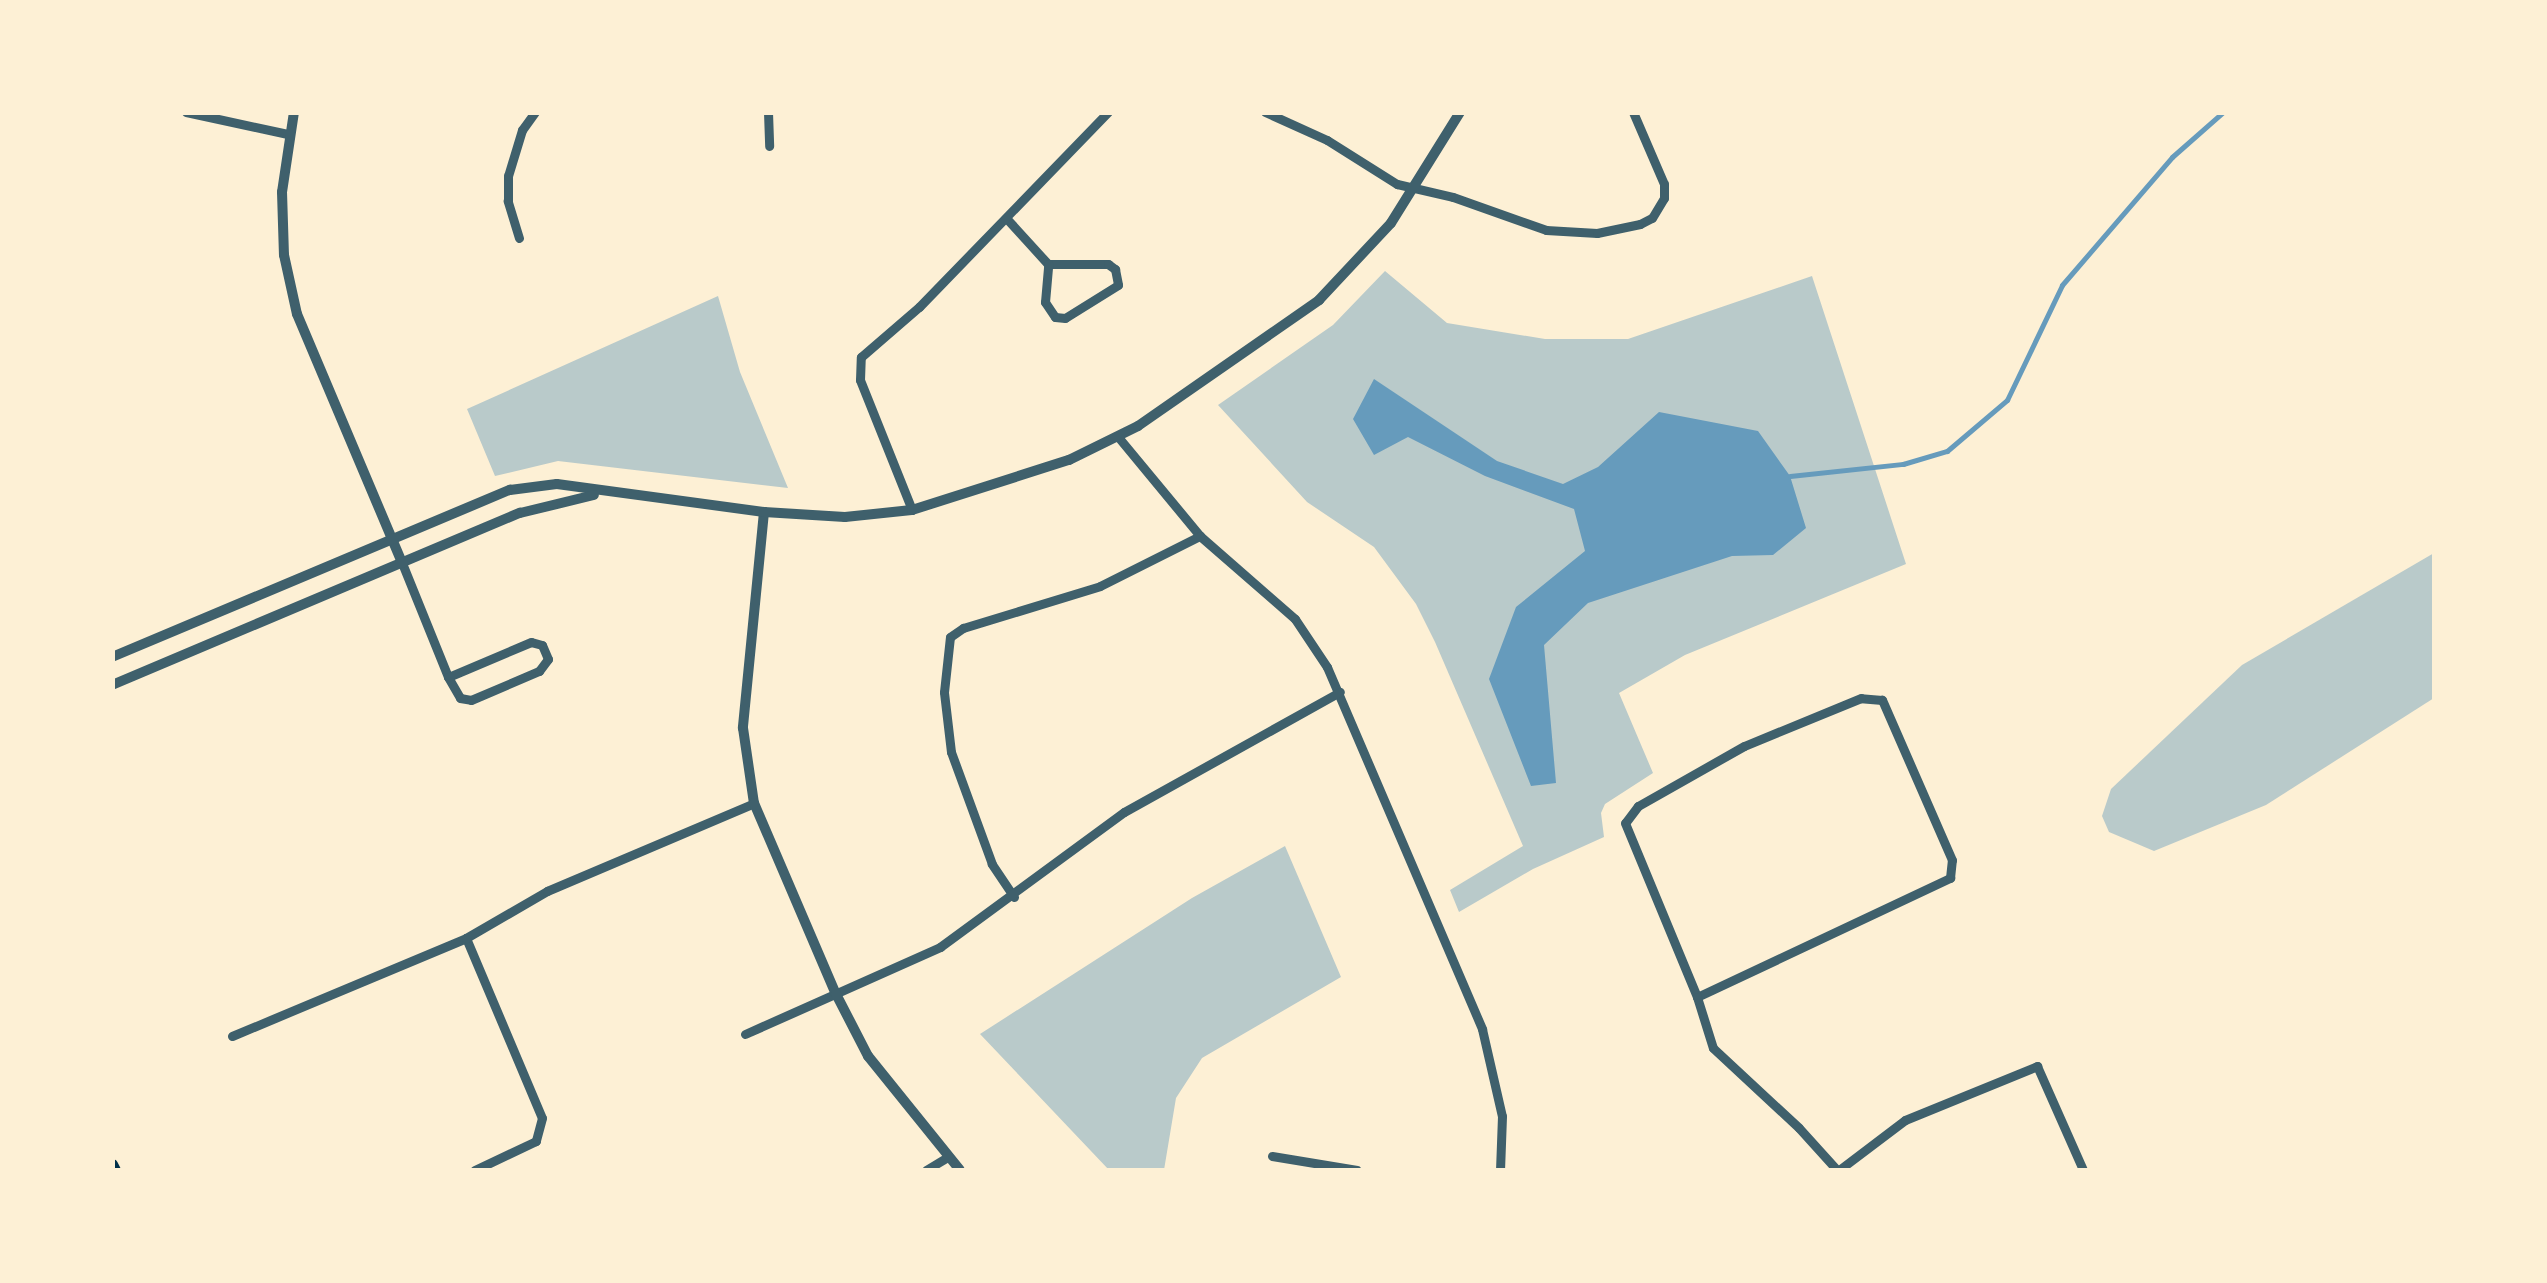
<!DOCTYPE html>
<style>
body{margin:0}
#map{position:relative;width:2547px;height:1283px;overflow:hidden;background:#fdf0d5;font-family:"Exo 2",sans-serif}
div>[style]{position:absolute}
.green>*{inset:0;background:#b9caca}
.water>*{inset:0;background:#669bbc}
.stream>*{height:5px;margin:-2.5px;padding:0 2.5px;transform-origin:2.5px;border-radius:2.5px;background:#669bbc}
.minor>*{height:9px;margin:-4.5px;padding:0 4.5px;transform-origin:4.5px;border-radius:4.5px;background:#3f606c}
.tertiary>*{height:10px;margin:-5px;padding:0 5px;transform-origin:5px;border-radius:5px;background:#3f606c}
.secondary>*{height:11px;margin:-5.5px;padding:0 5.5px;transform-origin:5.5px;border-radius:5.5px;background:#003049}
span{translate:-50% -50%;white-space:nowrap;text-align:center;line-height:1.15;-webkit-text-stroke:8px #fdf0d5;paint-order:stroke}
.frame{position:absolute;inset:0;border:115px solid #fdf0d5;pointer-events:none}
</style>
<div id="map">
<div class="green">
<div style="clip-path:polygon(1385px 271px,1447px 323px,1545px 339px,1628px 339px,1812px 276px,1906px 564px,1685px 655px,1619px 693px,1653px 773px,1605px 804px,1601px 813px,1604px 837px,1533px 869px,1459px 912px,1450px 890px,1523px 846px,1435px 642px,1416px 604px,1374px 547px,1307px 502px,1218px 405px,1333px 325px)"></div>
<div style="clip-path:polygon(718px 296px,740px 372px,788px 488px,558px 461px,495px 476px,467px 409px)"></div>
<div style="clip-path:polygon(2434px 553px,2434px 698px,2266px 805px,2154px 851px,2109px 832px,2102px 816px,2111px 789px,2242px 665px)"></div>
<div style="clip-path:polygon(1285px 846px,1341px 977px,1202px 1058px,1176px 1098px,1164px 1170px,1109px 1170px,980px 1034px,1192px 898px)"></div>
</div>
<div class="water">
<div style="clip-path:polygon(1374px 379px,1497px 461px,1563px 484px,1598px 467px,1659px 412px,1758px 431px,1790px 476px,1806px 528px,1773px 555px,1732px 556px,1588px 603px,1544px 645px,1556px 783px,1531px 786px,1489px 679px,1516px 607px,1585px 551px,1574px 509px,1485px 476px,1408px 437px,1374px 455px,1353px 419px)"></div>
</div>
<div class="stream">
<div style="left:1790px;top:476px;width:114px;rotate:-6.1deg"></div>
<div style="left:1903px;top:464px;width:46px;rotate:-16.5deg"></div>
<div style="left:1947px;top:451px;width:79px;rotate:-40.4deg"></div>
<div style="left:2007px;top:400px;width:127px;rotate:-64.4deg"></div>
<div style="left:2062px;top:285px;width:169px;rotate:-49.3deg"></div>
<div style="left:2172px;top:157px;width:68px;rotate:-41.4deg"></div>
</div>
<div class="minor">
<div style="left:186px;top:112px;width:104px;rotate:12.2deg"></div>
<div style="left:768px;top:112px;width:34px;rotate:88deg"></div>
<div style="left:1265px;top:112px;width:68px;rotate:24.3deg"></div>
<div style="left:1327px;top:140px;width:83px;rotate:32.2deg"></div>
<div style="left:1397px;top:184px;width:57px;rotate:13.1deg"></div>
<div style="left:1453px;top:197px;width:99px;rotate:19.5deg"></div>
<div style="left:1546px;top:230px;width:51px;rotate:3.4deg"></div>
<div style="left:1597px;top:233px;width:44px;rotate:-11.8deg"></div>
<div style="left:1640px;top:224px;width:13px;rotate:-27deg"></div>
<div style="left:1652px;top:218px;width:23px;rotate:-59deg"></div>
<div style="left:1664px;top:198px;width:14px;rotate:-90deg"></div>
<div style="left:1664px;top:184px;width:78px;rotate:-113.3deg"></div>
<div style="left:1007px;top:219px;width:61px;rotate:47.7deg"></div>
<div style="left:1048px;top:264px;width:60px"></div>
<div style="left:1108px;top:264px;width:9px;rotate:36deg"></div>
<div style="left:1115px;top:269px;width:16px;rotate:79deg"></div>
<div style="left:1118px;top:285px;width:62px;rotate:148.1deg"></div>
<div style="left:1065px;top:318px;width:10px;rotate:-174deg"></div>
<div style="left:1055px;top:317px;width:18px;rotate:-124deg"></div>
<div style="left:1045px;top:302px;width:38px;rotate:-85deg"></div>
<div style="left:519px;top:238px;width:39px;rotate:-107deg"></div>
<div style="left:508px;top:201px;width:25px;rotate:-90deg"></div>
<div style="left:508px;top:176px;width:48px;rotate:-73.1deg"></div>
<div style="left:522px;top:130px;width:22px;rotate:-54deg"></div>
<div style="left:1119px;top:438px;width:127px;rotate:50.4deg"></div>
<div style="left:1200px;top:536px;width:126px;rotate:41.1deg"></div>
<div style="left:1295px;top:619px;width:58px;rotate:56.3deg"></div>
<div style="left:1327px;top:667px;width:394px;rotate:66.8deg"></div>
<div style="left:1482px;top:1029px;width:89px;rotate:77.1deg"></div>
<div style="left:1502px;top:1116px;width:54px;rotate:92.1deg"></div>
<div style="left:912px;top:510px;width:140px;rotate:-111.8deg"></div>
<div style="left:860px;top:380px;width:23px;rotate:-88deg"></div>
<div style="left:861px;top:357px;width:77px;rotate:-40.8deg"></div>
<div style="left:919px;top:307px;width:272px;rotate:-45.9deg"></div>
<div style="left:402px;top:563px;width:123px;rotate:68deg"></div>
<div style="left:448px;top:677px;width:24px;rotate:60deg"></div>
<div style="left:460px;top:698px;width:11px;rotate:10deg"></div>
<div style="left:471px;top:700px;width:74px;rotate:-23.1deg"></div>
<div style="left:539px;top:671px;width:15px;rotate:-53deg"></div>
<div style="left:548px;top:659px;width:15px;rotate:-113deg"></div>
<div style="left:542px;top:645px;width:11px;rotate:-165deg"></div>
<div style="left:531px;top:642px;width:90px;rotate:157.1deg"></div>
<div style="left:1014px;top:897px;width:40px;rotate:-124deg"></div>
<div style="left:992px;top:864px;width:119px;rotate:-110.1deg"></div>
<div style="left:951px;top:752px;width:60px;rotate:-96.7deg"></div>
<div style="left:944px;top:692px;width:55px;rotate:-83.8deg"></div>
<div style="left:950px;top:637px;width:16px;rotate:-35deg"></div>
<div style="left:963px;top:628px;width:143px;rotate:-17deg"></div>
<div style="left:1100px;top:586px;width:112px;rotate:-26.6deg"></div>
<div style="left:466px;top:938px;width:195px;rotate:67.1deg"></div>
<div style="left:542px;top:1118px;width:24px;rotate:105deg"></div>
<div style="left:536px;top:1141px;width:68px;rotate:154.6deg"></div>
<div style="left:1697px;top:997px;width:280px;rotate:-25.2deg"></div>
<div style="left:1950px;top:878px;width:18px;rotate:-84deg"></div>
<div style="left:1952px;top:860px;width:175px;rotate:-113.6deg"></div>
<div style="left:1882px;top:700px;width:21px;rotate:-175deg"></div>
<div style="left:1861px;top:698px;width:126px;rotate:157.7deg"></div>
<div style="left:1744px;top:746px;width:122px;rotate:150.5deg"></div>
<div style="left:1638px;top:806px;width:21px;rotate:127deg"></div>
<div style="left:1625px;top:823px;width:188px;rotate:67.5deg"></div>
<div style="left:1697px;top:997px;width:53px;rotate:72.6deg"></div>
<div style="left:1713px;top:1048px;width:117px;rotate:42.9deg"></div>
<div style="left:1799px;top:1128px;width:57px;rotate:47.9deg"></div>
<div style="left:745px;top:1034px;width:214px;rotate:-24deg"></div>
<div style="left:940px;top:947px;width:228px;rotate:-36.3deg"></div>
<div style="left:1124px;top:812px;width:247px;rotate:-29.1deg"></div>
<div style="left:232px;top:1036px;width:254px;rotate:-22.7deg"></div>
<div style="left:466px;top:938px;width:94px;rotate:-30.1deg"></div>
<div style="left:547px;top:891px;width:225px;rotate:-23deg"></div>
<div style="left:1272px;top:1156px;width:86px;rotate:9.4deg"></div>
<div style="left:926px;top:1170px;width:26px;rotate:-31deg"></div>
<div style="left:1839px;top:1170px;width:83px;rotate:-37.1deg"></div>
<div style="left:1905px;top:1120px;width:143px;rotate:-22.2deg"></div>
<div style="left:2037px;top:1066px;width:114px;rotate:66.1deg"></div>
</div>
<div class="tertiary">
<div style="left:294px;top:112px;width:81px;rotate:98.5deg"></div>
<div style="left:282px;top:192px;width:63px;rotate:88.2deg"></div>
<div style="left:284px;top:255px;width:60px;rotate:77.6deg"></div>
<div style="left:297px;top:314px;width:270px;rotate:67.1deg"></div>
<div style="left:764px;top:512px;width:217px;rotate:95.6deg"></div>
<div style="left:743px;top:728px;width:76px;rotate:81.7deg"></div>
<div style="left:754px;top:803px;width:208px;rotate:66.8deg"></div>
<div style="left:836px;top:994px;width:70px;rotate:62.7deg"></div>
<div style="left:868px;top:1056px;width:146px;rotate:51.1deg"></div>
<div style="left:112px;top:657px;width:432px;rotate:-22.8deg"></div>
<div style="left:510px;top:490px;width:47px;rotate:-7.3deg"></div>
<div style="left:557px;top:484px;width:209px;rotate:7.7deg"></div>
<div style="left:764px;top:512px;width:81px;rotate:3.5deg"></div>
<div style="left:845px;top:517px;width:67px;rotate:-6deg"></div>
<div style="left:912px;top:510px;width:165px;rotate:-17.7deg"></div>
<div style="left:1069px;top:460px;width:77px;rotate:-26.2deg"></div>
<div style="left:1138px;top:426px;width:221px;rotate:-34.8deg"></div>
<div style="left:1319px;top:300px;width:105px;rotate:-46.9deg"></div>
<div style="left:1391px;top:223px;width:131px;rotate:-58.1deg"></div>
<div style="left:112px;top:685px;width:443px;rotate:-22.9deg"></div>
<div style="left:520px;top:513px;width:76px;rotate:-13.7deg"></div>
</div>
<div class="secondary">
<div style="left:112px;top:1164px;width:7px;rotate:63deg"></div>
</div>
<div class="frame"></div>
</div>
